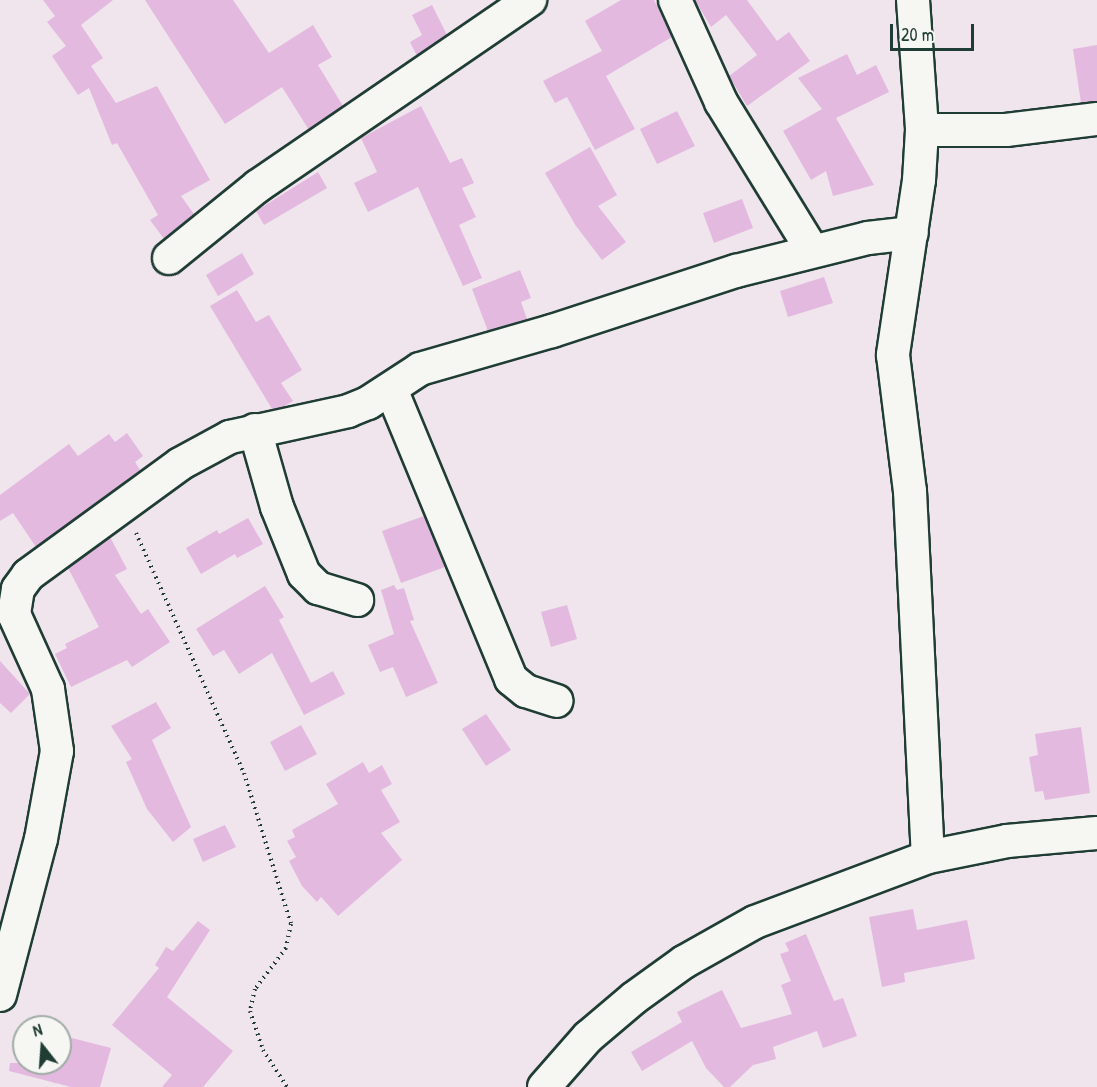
<!DOCTYPE html>
<style>
body{margin:0}
#map{position:relative;width:1097px;height:1087px;overflow:hidden;background:#f0e4ed;font-family:"Patrick Hand",sans-serif}
div>[style]{position:absolute}
.building>*{inset:0;background:#e3b9e0}
.path>*{height:4px;margin-top:-2px;transform-origin:0;background:repeating-linear-gradient(90deg,#1f3d34 0 1.5px,transparent 0 6px)}
.roads{filter:drop-shadow(2px 0 #1f3d34) drop-shadow(-2px 0 #1f3d34) drop-shadow(0 2px #1f3d34) drop-shadow(0 -2px #1f3d34)}
.minor>*{height:32px;margin:-16px;padding:0 16px;transform-origin:16px;border-radius:16px;background:#f6f6f2}
span{translate:-50% -50%;white-space:nowrap;text-align:center;line-height:1.15;-webkit-text-stroke:5px #f6f6f2;paint-order:stroke}
.north{position:absolute;left:12px;top:1015px;width:60px;height:60px;box-sizing:border-box;background:#f6f6f2;border:2px solid #a0aca6;border-radius:50%;rotate:343deg;font-size:16px;font-weight:700;line-height:24px;text-align:center;color:#1f3d34}
.north::after{content:'';display:block;margin:auto;width:21px;height:27px;background:#1f3d34;clip-path:polygon(50% 0,100% 100%,50% 72%,0 100%)}
.scale{position:absolute;left:890px;top:24px;width:84px;height:27px;box-sizing:border-box;border:3px solid #1f3d34;border-top:0;padding-left:8px;font-size:18px;line-height:21px;white-space:nowrap;color:#1f3d34;-webkit-text-stroke:4px #f6f6f2;paint-order:stroke}
</style>
<div id="map">
<div class="building">
<div style="clip-path:polygon(43px 0,113px 0,81px 25px,103px 58px,91px 66px,116px 103px,157px 86px,210px 180px,181px 196px,194px 214px,164px 239px,150px 220px,158px 215px,117px 143px,112px 145px,89px 88px,78px 95px,52px 56px,66px 46px,47px 22px,55px 16px)"></div>
<div style="clip-path:polygon(145px 0,233px 0,269px 53px,313px 25px,332px 57px,318px 65px,343px 106px,309px 130px,282px 87px,225px 124px)"></div>
<div style="clip-path:polygon(621px 0,654px 0,672px 37px,606px 76px,635px 129px,595px 150px,567px 97px,555px 103px,543px 81px,602px 51px,585px 21px)"></div>
<div style="clip-path:polygon(695px 0,747px 0,777px 41px,789px 32px,810px 61px,747px 106px,729px 76px,757px 55px,726px 15px,711px 27px)"></div>
<div style="clip-path:polygon(432px 5px,447px 35px,417px 56px,410px 42px,422px 35px,412px 15px)"></div>
<div style="clip-path:polygon(1097px 45px,1097px 101px,1081px 103px,1073px 49px)"></div>
<div style="clip-path:polygon(847px 54px,857px 75px,876px 65px,889px 92px,836px 118px,874px 185px,833px 196px,826px 171px,811px 180px,783px 131px,822px 109px,798px 78px)"></div>
<div style="clip-path:polygon(421px 106px,450px 163px,462px 158px,474px 183px,462px 188px,476px 217px,459px 225px,482px 278px,463px 286px,418px 187px,368px 212px,354px 183px,377px 172px,361px 138px)"></div>
<div style="clip-path:polygon(677px 111px,695px 146px,657px 164px,640px 129px)"></div>
<div style="clip-path:polygon(590px 147px,617px 195px,598px 206px,626px 242px,602px 260px,576px 226px,545px 173px)"></div>
<div style="clip-path:polygon(318px 172px,327px 188px,264px 225px,256px 211px)"></div>
<div style="clip-path:polygon(742px 199px,753px 228px,714px 243px,703px 213px)"></div>
<div style="clip-path:polygon(242px 253px,254px 274px,218px 296px,206px 275px)"></div>
<div style="clip-path:polygon(520px 270px,531px 298px,521px 302px,527px 319px,488px 331px,472px 289px)"></div>
<div style="clip-path:polygon(824px 277px,833px 303px,788px 317px,780px 291px)"></div>
<div style="clip-path:polygon(237px 290px,256px 322px,269px 315px,302px 370px,281px 383px,293px 401px,283px 407px,272px 409px,210px 306px)"></div>
<div style="clip-path:polygon(127px 433px,143px 456px,135px 462px,140px 470px,36px 547px,13px 513px,0 521px,0 495px,69px 444px,78px 456px,109px 434px,115px 442px)"></div>
<div style="clip-path:polygon(424px 516px,445px 567px,401px 583px,382px 531px)"></div>
<div style="clip-path:polygon(248px 518px,263px 544px,237px 558px,235px 554px,201px 574px,186px 548px,217px 530px,219px 534px)"></div>
<div style="clip-path:polygon(110px 537px,127px 569px,115px 575px,141px 614px,148px 609px,170px 642px,132px 667px,127px 660px,71px 687px,55px 654px,67px 648px,65px 644px,99px 627px,68px 568px)"></div>
<div style="clip-path:polygon(394px 585px,397px 590px,404px 588px,414px 620px,410px 621px,438px 683px,406px 697px,393px 667px,380px 672px,368px 645px,394px 634px,381px 590px)"></div>
<div style="clip-path:polygon(265px 586px,284px 617px,279px 620px,311px 683px,333px 671px,345px 694px,304px 715px,272px 653px,239px 674px,224px 650px,213px 656px,196px 629px)"></div>
<div style="clip-path:polygon(567px 605px,577px 639px,551px 647px,541px 612px)"></div>
<div style="clip-path:polygon(0 661px,30px 694px,11px 713px,0 703px)"></div>
<div style="clip-path:polygon(156px 702px,171px 728px,152px 740px,191px 827px,173px 842px,147px 809px,126px 762px,132px 759px,111px 726px)"></div>
<div style="clip-path:polygon(486px 714px,511px 750px,486px 766px,462px 729px)"></div>
<div style="clip-path:polygon(301px 725px,317px 754px,285px 771px,270px 742px)"></div>
<div style="clip-path:polygon(1081px 727px,1090px 793px,1045px 800px,1043px 791px,1035px 792px,1029px 757px,1038px 755px,1035px 734px)"></div>
<div style="clip-path:polygon(363px 762px,369px 773px,382px 765px,392px 784px,381px 790px,400px 822px,381px 833px,402px 860px,338px 916px,321px 897px,317px 902px,302px 886px,289px 861px,296px 857px,287px 841px,295px 837px,292px 830px,338px 804px,326px 784px)"></div>
<div style="clip-path:polygon(225px 825px,236px 847px,203px 862px,193px 839px)"></div>
<div style="clip-path:polygon(913px 909px,917px 930px,967px 920px,975px 959px,904px 973px,905px 982px,882px 987px,869px 917px)"></div>
<div style="clip-path:polygon(198px 921px,210px 930px,167px 997px,233px 1051px,203px 1087px,162px 1087px,172px 1075px,112px 1025px,159px 968px,155px 965px,166px 947px,173px 951px)"></div>
<div style="clip-path:polygon(806px 934px,834px 1001px,843px 998px,857px 1036px,823px 1048px,817px 1031px,773px 1047px,776px 1059px,753px 1065px,730px 1087px,724px 1087px,706px 1068px,692px 1041px,642px 1071px,631px 1052px,682px 1022px,677px 1012px,722px 990px,741px 1028px,792px 1014px,781px 985px,791px 981px,780px 954px,789px 951px,785px 943px)"></div>
<div style="clip-path:polygon(60px 1035px,111px 1048px,100px 1087px,71px 1087px,9px 1071px,10px 1063px,60px 1063px)"></div>
</div>
<div class="path">
<div style="left:136px;top:533px;width:263px;rotate:65.8deg"></div>
<div style="left:244px;top:773px;width:158px;rotate:72.7deg"></div>
<div style="left:291px;top:924px;width:25px;rotate:102deg"></div>
<div style="left:286px;top:948px;width:51px;rotate:127.1deg"></div>
<div style="left:255px;top:989px;width:23px;rotate:103deg"></div>
<div style="left:250px;top:1011px;width:41px;rotate:71.6deg"></div>
<div style="left:263px;top:1050px;width:44px;rotate:57deg"></div>
</div>
<div class="roads">
<div class="minor">
<div style="left:675px;top:0;width:112px;rotate:65.7deg"></div>
<div style="left:721px;top:102px;width:174px;rotate:58.4deg"></div>
<div style="left:913px;top:0;width:130px;rotate:86deg"></div>
<div style="left:922px;top:130px;width:50px;rotate:93.4deg"></div>
<div style="left:919px;top:180px;width:177px;rotate:98.5deg"></div>
<div style="left:893px;top:355px;width:137px;rotate:82.9deg"></div>
<div style="left:910px;top:491px;width:366px;rotate:87.2deg"></div>
<div style="left:922px;top:130px;width:84px"></div>
<div style="left:1006px;top:130px;width:92px;rotate:-6.9deg"></div>
<div style="left:169px;top:258px;width:114px;rotate:-39deg"></div>
<div style="left:258px;top:186px;width:330px;rotate:-34.4deg"></div>
<div style="left:391px;top:389px;width:314px;rotate:67.5deg"></div>
<div style="left:511px;top:679px;width:19px;rotate:39deg"></div>
<div style="left:526px;top:691px;width:32px;rotate:18deg"></div>
<div style="left:255px;top:430px;width:80px;rotate:74.1deg"></div>
<div style="left:277px;top:507px;width:72px;rotate:68.1deg"></div>
<div style="left:304px;top:574px;width:20px;rotate:45deg"></div>
<div style="left:318px;top:588px;width:41px;rotate:17.1deg"></div>
<div style="left:0;top:995px;width:161px;rotate:-75.3deg"></div>
<div style="left:41px;top:839px;width:89px;rotate:-79.7deg"></div>
<div style="left:57px;top:751px;width:63px;rotate:-98.3deg"></div>
<div style="left:48px;top:689px;width:82px;rotate:-114.4deg"></div>
<div style="left:14px;top:614px;width:25px;rotate:-81deg"></div>
<div style="left:18px;top:589px;width:17px;rotate:-54deg"></div>
<div style="left:28px;top:575px;width:188px;rotate:-36.1deg"></div>
<div style="left:180px;top:464px;width:57px;rotate:-28.4deg"></div>
<div style="left:230px;top:437px;width:121px;rotate:-12.4deg"></div>
<div style="left:348px;top:411px;width:22px;rotate:-22deg"></div>
<div style="left:368px;top:403px;width:62px;rotate:-33.2deg"></div>
<div style="left:420px;top:369px;width:137px;rotate:-16.1deg"></div>
<div style="left:552px;top:331px;width:194px;rotate:-18.1deg"></div>
<div style="left:736px;top:271px;width:136px;rotate:-14deg"></div>
<div style="left:868px;top:238px;width:44px;rotate:-6.5deg"></div>
<div style="left:544px;top:1087px;width:67px;rotate:-48.7deg"></div>
<div style="left:588px;top:1037px;width:60px;rotate:-40.3deg"></div>
<div style="left:634px;top:998px;width:62px;rotate:-35.8deg"></div>
<div style="left:684px;top:962px;width:81px;rotate:-29.4deg"></div>
<div style="left:755px;top:922px;width:185px;rotate:-20.6deg"></div>
<div style="left:928px;top:857px;width:81px;rotate:-11.4deg"></div>
<div style="left:1007px;top:841px;width:90px;rotate:-5.1deg"></div>
</div>
</div>
<div class="north">N</div>
<div class="scale">20 m</div>
</div>
